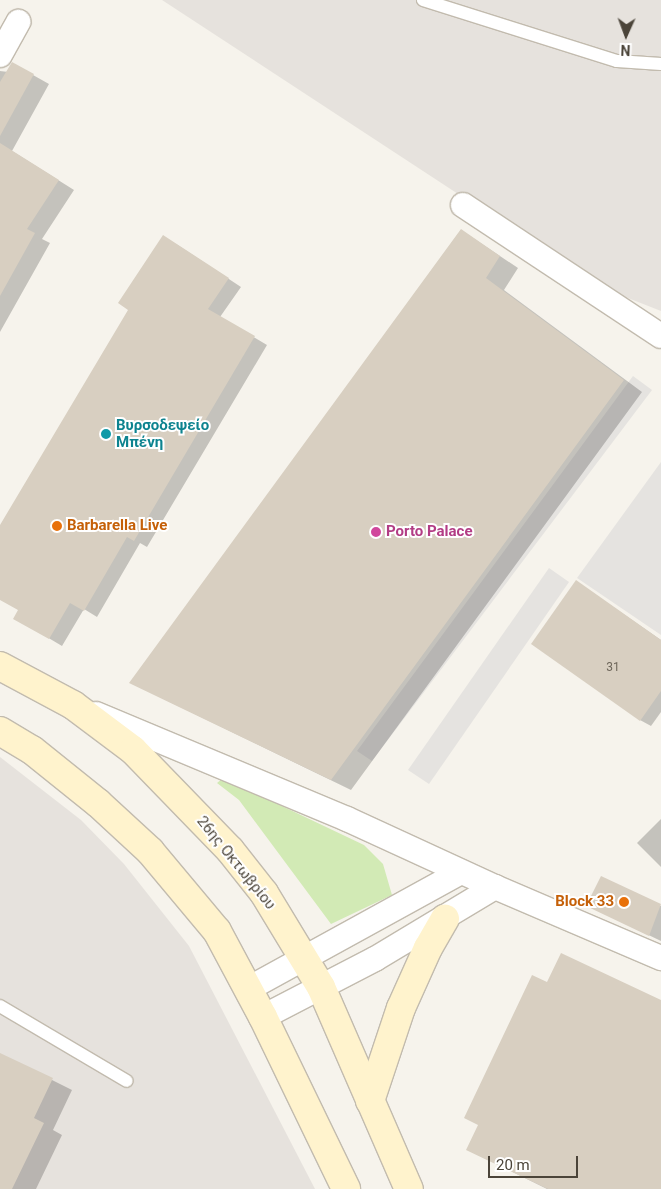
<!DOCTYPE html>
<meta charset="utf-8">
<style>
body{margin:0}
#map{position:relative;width:661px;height:1189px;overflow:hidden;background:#f6f3ec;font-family:Roboto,sans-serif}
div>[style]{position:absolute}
.industrial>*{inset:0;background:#e6e2dd}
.green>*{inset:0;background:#d2eab5}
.parking>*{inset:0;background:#e5e3e0}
.shadow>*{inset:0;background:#0003}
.building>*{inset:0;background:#d8cfc1}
.roads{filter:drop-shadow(1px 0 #c2bbae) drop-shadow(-1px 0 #c2bbae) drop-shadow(0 1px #c2bbae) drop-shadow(0 -1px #c2bbae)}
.service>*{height:12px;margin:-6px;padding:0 6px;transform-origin:6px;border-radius:6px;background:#fff}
.minor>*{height:24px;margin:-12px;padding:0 12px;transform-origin:12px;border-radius:12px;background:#fff}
.secondary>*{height:28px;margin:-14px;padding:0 14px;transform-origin:14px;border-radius:14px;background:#fff3cd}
.dots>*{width:14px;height:14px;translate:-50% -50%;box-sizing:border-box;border:2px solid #fff;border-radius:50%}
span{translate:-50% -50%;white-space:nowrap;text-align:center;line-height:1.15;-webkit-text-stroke:4px #fff;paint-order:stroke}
.number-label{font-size:12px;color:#6e675b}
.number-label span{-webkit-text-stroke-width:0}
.culture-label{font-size:15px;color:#0d838f;font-weight:700}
.left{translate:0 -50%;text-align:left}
.food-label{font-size:15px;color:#c56008;font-weight:700}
.right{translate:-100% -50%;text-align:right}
.hotel-label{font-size:15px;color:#b23c85;font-weight:700}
.street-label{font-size:15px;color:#4b4439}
.north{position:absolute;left:601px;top:10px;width:50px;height:50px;-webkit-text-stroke:4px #fff;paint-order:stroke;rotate:182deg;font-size:14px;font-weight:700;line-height:20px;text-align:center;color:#4b4439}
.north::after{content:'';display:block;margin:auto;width:18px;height:22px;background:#4b4439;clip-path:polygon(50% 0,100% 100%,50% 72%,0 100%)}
.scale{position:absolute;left:488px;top:1156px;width:90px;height:22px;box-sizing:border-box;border:2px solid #4b4439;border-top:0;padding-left:6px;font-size:15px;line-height:18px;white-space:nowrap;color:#4b4439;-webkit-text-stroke:4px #fff;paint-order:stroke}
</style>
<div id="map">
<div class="industrial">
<div style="clip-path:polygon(162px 0,661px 0,661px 311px,600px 287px)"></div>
<div style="clip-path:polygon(0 757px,81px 820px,124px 864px,189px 946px,315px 1189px,0 1189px)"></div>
</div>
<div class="green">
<div style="clip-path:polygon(223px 778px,364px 845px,383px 864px,392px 895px,331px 924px,239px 800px,217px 783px)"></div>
</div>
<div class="parking">
<div style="clip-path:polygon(633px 376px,652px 390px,372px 761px,357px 751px)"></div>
<div style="clip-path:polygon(661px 462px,661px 635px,577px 578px)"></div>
<div style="clip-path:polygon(549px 568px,569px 582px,429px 784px,408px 770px)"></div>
</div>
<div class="shadow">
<div style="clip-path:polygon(0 71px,33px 75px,49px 84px,12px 151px,74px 190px,42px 239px,50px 243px,0 332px)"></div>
<div style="clip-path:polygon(461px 230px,518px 268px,504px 290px,642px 392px,351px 790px,131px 683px)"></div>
<div style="clip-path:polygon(176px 244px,241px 287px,220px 317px,267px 345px,147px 547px,140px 543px,97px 617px,84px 609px,62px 646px,15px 618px,19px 610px,0 598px,0 528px)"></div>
<div style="clip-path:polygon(577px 582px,661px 640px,661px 712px,651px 726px,640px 720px)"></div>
<div style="clip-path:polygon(661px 819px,661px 867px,637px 843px)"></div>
<div style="clip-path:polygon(601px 878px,661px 906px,661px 941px,588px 906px)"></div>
<div style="clip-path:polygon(548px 984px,661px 1002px,661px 1189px,547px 1189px,468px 1150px)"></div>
<div style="clip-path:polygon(0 1054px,72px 1090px,53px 1130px,62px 1135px,36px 1189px,0 1189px)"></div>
</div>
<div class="building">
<div style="clip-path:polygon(12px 62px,34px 74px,0 136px,0 82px)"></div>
<div style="clip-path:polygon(0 143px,59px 180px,27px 229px,35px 233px,0 296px)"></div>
<div style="clip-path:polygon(461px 229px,500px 256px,486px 278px,624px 380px,331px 780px,129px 683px)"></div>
<div style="clip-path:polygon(163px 235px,229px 278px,208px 309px,255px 336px,134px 541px,127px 537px,84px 611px,70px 603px,49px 639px,13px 619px,18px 610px,0 600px,0 525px,128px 310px,118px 303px)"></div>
<div style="clip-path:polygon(576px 580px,661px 640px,661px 691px,640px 721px,531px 644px)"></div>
<div style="clip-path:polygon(601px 876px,661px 904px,649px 936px,586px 906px)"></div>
<div style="clip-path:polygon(561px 953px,661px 1000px,661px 1189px,548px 1189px,466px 1150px,478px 1125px,464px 1118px,532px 975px,547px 982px)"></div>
<div style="clip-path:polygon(0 1053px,53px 1078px,34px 1118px,44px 1123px,12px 1189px,0 1189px)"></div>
</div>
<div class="roads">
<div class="service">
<div style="left:423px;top:0;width:203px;rotate:17.5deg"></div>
<div style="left:617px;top:61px;width:44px;rotate:3.9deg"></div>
<div style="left:0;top:1006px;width:147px;rotate:30.6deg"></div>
</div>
<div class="minor">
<div style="left:0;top:55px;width:38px;rotate:-61deg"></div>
<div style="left:463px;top:205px;width:237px;rotate:33.5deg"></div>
<div style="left:96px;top:714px;width:272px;rotate:22.7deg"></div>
<div style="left:347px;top:819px;width:163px;rotate:24.7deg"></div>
<div style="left:495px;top:887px;width:181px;rotate:23.2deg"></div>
<div style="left:248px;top:989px;width:243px;rotate:-28.8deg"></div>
<div style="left:263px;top:1017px;width:126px;rotate:-27.4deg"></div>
<div style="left:375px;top:959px;width:140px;rotate:-31deg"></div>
</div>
<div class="secondary">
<div style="left:0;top:666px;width:83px;rotate:28.1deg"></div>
<div style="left:73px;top:705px;width:75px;rotate:36.9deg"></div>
<div style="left:133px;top:750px;width:139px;rotate:45.9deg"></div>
<div style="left:230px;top:850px;width:55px;rotate:51.7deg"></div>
<div style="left:264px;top:893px;width:110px;rotate:58.8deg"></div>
<div style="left:321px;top:987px;width:220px;rotate:66.5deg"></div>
<div style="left:0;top:731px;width:37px;rotate:31deg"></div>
<div style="left:32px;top:750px;width:85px;rotate:38.8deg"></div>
<div style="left:98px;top:803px;width:71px;rotate:42.7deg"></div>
<div style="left:150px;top:851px;width:104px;rotate:50.1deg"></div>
<div style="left:217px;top:931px;width:98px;rotate:61.9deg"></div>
<div style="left:263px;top:1017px;width:191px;rotate:64.2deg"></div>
<div style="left:370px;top:1101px;width:98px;rotate:-71.6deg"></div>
<div style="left:401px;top:1008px;width:66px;rotate:-65.8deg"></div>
<div style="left:428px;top:948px;width:34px;rotate:-60deg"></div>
</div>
</div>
<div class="dots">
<div style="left:106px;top:434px;background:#0f9aa8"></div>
<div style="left:57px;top:526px;background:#e8710a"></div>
<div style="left:376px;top:532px;background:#d1479c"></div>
<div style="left:624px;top:902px;background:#e8710a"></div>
</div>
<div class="number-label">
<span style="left:613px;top:668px">31</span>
</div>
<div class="culture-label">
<span class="left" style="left:116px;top:434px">Βυρσοδεψείο<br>Μπένη</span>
</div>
<div class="food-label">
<span class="left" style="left:67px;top:526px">Barbarella Live</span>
<span class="right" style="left:614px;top:902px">Block 33</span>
</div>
<div class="hotel-label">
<span class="left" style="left:386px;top:532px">Porto Palace</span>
</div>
<div class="street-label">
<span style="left:236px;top:863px;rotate:51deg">26ης Οκτωβρίου</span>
</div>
<div class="north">N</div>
<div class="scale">20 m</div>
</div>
